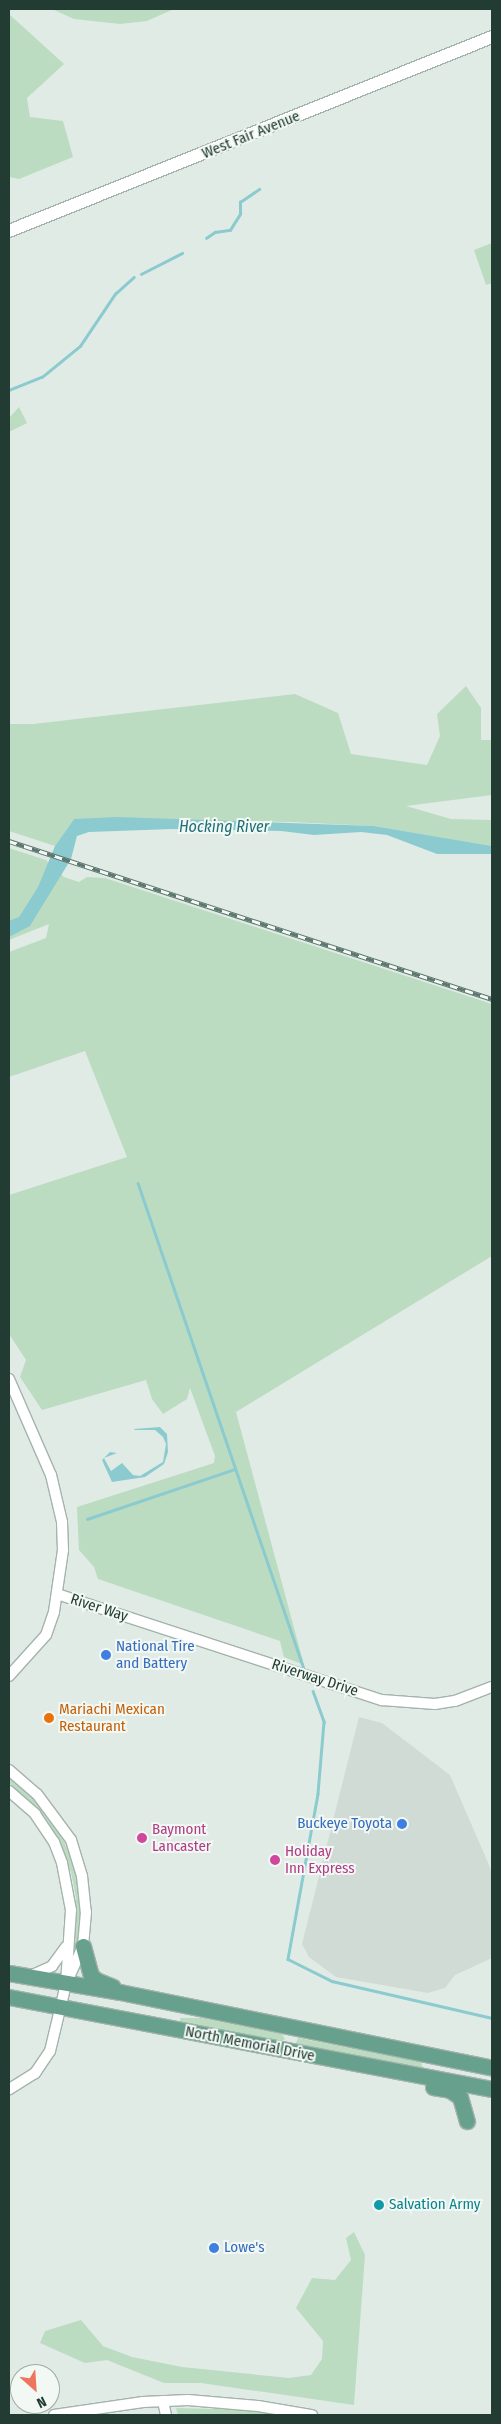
<!DOCTYPE html>
<style>
body{margin:0}
#map{position:relative;width:501px;height:2424px;overflow:hidden;background:#e1ebe6;font-family:"Fira Sans Condensed",sans-serif}
div>[style]{position:absolute}
.built>*{inset:0;background:#d0dbd5}
.green>*{inset:0;background:#bbdcc1}
.water>*{inset:0;background:#8bcbcf}
.stream>*{height:2.5px;margin:-1.25px;padding:0 1.25px;transform-origin:1.25px;border-radius:1.25px;background:#8bcbcf}
.roads{filter:drop-shadow(1px 0 #a4b3ad) drop-shadow(-1px 0 #a4b3ad) drop-shadow(0 1px #a4b3ad) drop-shadow(0 -1px #a4b3ad)}
.minor>*{height:10px;margin:-5px;padding:0 5px;transform-origin:5px;border-radius:5px;background:#fff}
.tertiary>*{height:12px;margin:-6px;padding:0 6px;transform-origin:6px;border-radius:6px;background:#fff}
.primary>*{height:15px;margin:-7.5px;padding:0 7.5px;transform-origin:7.5px;border-radius:7.5px;background:#67a08c}
.rail>*{height:4.5px;margin-top:-2.25px;transform-origin:0;background:repeating-linear-gradient(90deg,#f2f8f4 0 8px,#5d776e 0 16px);box-sizing:border-box;border-block:1px solid #5d776e}
.dots>*{width:14px;height:14px;translate:-50% -50%;box-sizing:border-box;border:2px solid #f2f8f4;border-radius:50%}
span{translate:-50% -50%;white-space:nowrap;text-align:center;line-height:1.15;-webkit-text-stroke:4px #f2f8f4;paint-order:stroke}
.street-label{font-size:15px;color:#223c33}
.shop-label{font-size:15px;color:#366cbe}
.left{translate:0 -50%;text-align:left}
.right{translate:-100% -50%;text-align:right}
.food-label{font-size:15px;color:#c56008}
.hotel-label{font-size:15px;color:#b23c85}
.culture-label{font-size:15px;color:#0d838f}
.water-label{font-size:16px;color:#1e6f76;font-style:italic}
.frame{position:absolute;inset:0;border:10px solid #223c33;pointer-events:none}
.north{position:absolute;left:10px;top:2364px;width:50px;height:50px;box-sizing:border-box;background:#f2f8f4;border:1px solid #9fada7;border-radius:50%;rotate:154deg;font-size:14px;font-weight:700;line-height:20px;text-align:center;color:#223c33}
.north::after{content:'';display:block;margin:auto;width:18px;height:22px;background:#ee745d;clip-path:polygon(50% 0,100% 100%,50% 72%,0 100%)}
</style>
<div id="map">
<div class="built">
<div style="clip-path:polygon(359px 1717px,382px 1723px,450px 1775px,492px 1872px,492px 1958px,455px 1975px,445px 1988px,428px 1993px,336px 1977px,309px 1957px,302px 1944px)"></div>
</div>
<div class="green">
<div style="clip-path:polygon(52px 9px,174px 9px,147px 21px,120px 24px,74px 19px)"></div>
<div style="clip-path:polygon(9px 14px,64px 64px,27px 98px,30px 117px,63px 121px,73px 157px,19px 179px,9px 177px)"></div>
<div style="clip-path:polygon(492px 243px,492px 283px,486px 285px,474px 250px)"></div>
<div style="clip-path:polygon(19px 407px,27px 423px,9px 432px,9px 418px)"></div>
<div style="clip-path:polygon(466px 686px,481px 708px,481px 740px,492px 740px,492px 795px,406px 806px,451px 819px,492px 820px,492px 846px,374px 826px,290px 822px,74px 819px,55px 846px,9px 831px,9px 724px,33px 724px,295px 694px,338px 713px,351px 754px,427px 765px,440px 736px,437px 714px)"></div>
<div style="clip-path:polygon(9px 848px,46px 860px,64px 877px,79px 882px,87px 877px,105px 878px,492px 1004px,492px 1256px,236px 1412px,304px 1665px,284px 1657px,280px 1641px,98px 1579px,94px 1567px,79px 1550px,77px 1507px,214px 1463px,215px 1456px,190px 1388px,187px 1399px,163px 1414px,152px 1399px,146px 1380px,42px 1410px,20px 1377px,26px 1360px,9px 1334px,9px 1195px,127px 1157px,85px 1051px,9px 1077px,9px 952px,46px 938px,49px 924px,9px 940px)"></div>
<div style="clip-path:polygon(9px 1777px,30px 1794px,63px 1839px,76px 1870px,81px 1898px,78px 1945px,73px 1944px,76px 1898px,71px 1872px,59px 1841px,45px 1817px,9px 1783px)"></div>
<div style="clip-path:polygon(180px 2018px,201px 2018px,282px 2034px,285px 2039px,281px 2042px,181px 2023px)"></div>
<div style="clip-path:polygon(298px 2038px,421px 2062px,423px 2069px,299px 2046px,296px 2043px)"></div>
<div style="clip-path:polygon(354px 2232px,365px 2255px,354px 2405px,201px 2383px,164px 2383px,107px 2360px,85px 2363px,40px 2343px,45px 2331px,81px 2320px,103px 2346px,132px 2357px,182px 2367px,289px 2378px,311px 2375px,322px 2359px,323px 2341px,296px 2308px,312px 2278px,335px 2280px,351px 2260px,346px 2238px)"></div>
<div style="clip-path:polygon(176px 2408px,253px 2410px,279px 2415px,178px 2415px)"></div>
</div>
<div class="water">
<div style="clip-path:polygon(117px 817px,374px 826px,492px 846px,492px 854px,437px 854px,387px 835px,361px 832px,314px 835px,281px 831px,172px 829px,89px 832px,77px 836px,71px 859px,30px 926px,9px 937px,9px 921px,19px 917px,38px 887px,55px 846px,74px 819px)"></div>
<div style="clip-path:polygon(160px 1427px,167px 1434px,168px 1452px,164px 1464px,145px 1477px,112px 1482px,102px 1460px,110px 1452px,117px 1453px,104px 1458px,111px 1471px,122px 1463px,133px 1475px,140px 1476px,163px 1462px,166px 1444px,163px 1437px,155px 1430px,135px 1430px,134px 1429px)"></div>
</div>
<div class="stream">
<div style="left:206px;top:238px;width:11px;rotate:-34deg"></div>
<div style="left:215px;top:232px;width:15px;rotate:-8deg"></div>
<div style="left:230px;top:230px;width:19px;rotate:-58deg"></div>
<div style="left:240px;top:214px;width:12px;rotate:-90deg"></div>
<div style="left:240px;top:202px;width:23px;rotate:-34deg"></div>
<div style="left:141px;top:274px;width:46px;rotate:-27.1deg"></div>
<div style="left:9px;top:390px;width:35px;rotate:-22deg"></div>
<div style="left:42px;top:377px;width:49px;rotate:-39.2deg"></div>
<div style="left:80px;top:346px;width:63px;rotate:-56.1deg"></div>
<div style="left:115px;top:294px;width:25px;rotate:-42deg"></div>
<div style="left:138px;top:1183px;width:517px;rotate:71.14deg"></div>
<div style="left:87px;top:1519px;width:156px;rotate:-18.7deg"></div>
<div style="left:313px;top:1691px;width:33px;rotate:70deg"></div>
<div style="left:324px;top:1722px;width:72px;rotate:94.8deg"></div>
<div style="left:318px;top:1794px;width:168px;rotate:100.3deg"></div>
<div style="left:288px;top:1959px;width:49px;rotate:26.6deg"></div>
<div style="left:332px;top:1981px;width:164px;rotate:13deg"></div>
</div>
<div class="roads">
<div class="minor">
<div style="left:9px;top:1379px;width:105px;rotate:66.4deg"></div>
<div style="left:51px;top:1475px;width:48px;rotate:76.8deg"></div>
<div style="left:62px;top:1522px;width:28px;rotate:88deg"></div>
<div style="left:63px;top:1550px;width:63px;rotate:98.3deg"></div>
<div style="left:54px;top:1612px;width:24px;rotate:109deg"></div>
<div style="left:46px;top:1635px;width:55px;rotate:132.1deg"></div>
<div style="left:57px;top:1594px;width:342px;rotate:18.1deg"></div>
<div style="left:382px;top:1700px;width:53px;rotate:4.3deg"></div>
<div style="left:435px;top:1704px;width:20px;rotate:-9deg"></div>
<div style="left:455px;top:1701px;width:40px;rotate:-21deg"></div>
<div style="left:9px;top:1770px;width:37px;rotate:41deg"></div>
<div style="left:37px;top:1794px;width:57px;rotate:53.5deg"></div>
<div style="left:71px;top:1840px;width:38px;rotate:73deg"></div>
<div style="left:82px;top:1876px;width:36px;rotate:84deg"></div>
<div style="left:86px;top:1912px;width:34px;rotate:95deg"></div>
<div style="left:83px;top:1946px;width:42px;rotate:114.1deg"></div>
<div style="left:66px;top:1984px;width:69px;rotate:103.4deg"></div>
<div style="left:50px;top:2051px;width:27px;rotate:124deg"></div>
<div style="left:35px;top:2073px;width:31px;rotate:148deg"></div>
<div style="left:9px;top:1791px;width:35px;rotate:41deg"></div>
<div style="left:35px;top:1814px;width:34px;rotate:56deg"></div>
<div style="left:54px;top:1842px;width:22px;rotate:69deg"></div>
<div style="left:62px;top:1863px;width:48px;rotate:79.2deg"></div>
<div style="left:71px;top:1910px;width:74px;rotate:93.9deg"></div>
<div style="left:30px;top:1976px;width:24px;rotate:-24deg"></div>
<div style="left:52px;top:1966px;width:24px;rotate:-54deg"></div>
<div style="left:163px;top:2401px;width:14px;rotate:78deg"></div>
<div style="left:54px;top:2415px;width:90px;rotate:-8.3deg"></div>
<div style="left:143px;top:2402px;width:45px;rotate:-2.5deg"></div>
<div style="left:188px;top:2400px;width:70px;rotate:4.9deg"></div>
<div style="left:258px;top:2406px;width:55px;rotate:9.5deg"></div>
</div>
<div class="tertiary">
<div style="left:9px;top:231px;width:521px;rotate:-21.88deg"></div>
</div>
<div class="primary">
<div style="left:83px;top:1946px;width:30px;rotate:75deg"></div>
<div style="left:91px;top:1975px;width:7px;rotate:45deg"></div>
<div style="left:96px;top:1980px;width:18px;rotate:22deg"></div>
<div style="left:9px;top:1973px;width:113px;rotate:9.7deg"></div>
<div style="left:120px;top:1992px;width:380px;rotate:11.5deg"></div>
<div style="left:9px;top:1997px;width:492px;rotate:10.8deg"></div>
<div style="left:433px;top:2087px;width:17px;rotate:10deg"></div>
<div style="left:450px;top:2090px;width:12px;rotate:35deg"></div>
<div style="left:460px;top:2097px;width:25px;rotate:74deg"></div>
</div>
</div>
<div class="rail">
<div style="left:9px;top:841px;width:508px;rotate:18.11deg"></div>
</div>
<div class="dots">
<div style="left:106px;top:1655px;background:#3f7fe0"></div>
<div style="left:49px;top:1718px;background:#e8710a"></div>
<div style="left:402px;top:1824px;background:#3f7fe0"></div>
<div style="left:142px;top:1838px;background:#d1479c"></div>
<div style="left:275px;top:1860px;background:#d1479c"></div>
<div style="left:379px;top:2205px;background:#0f9aa8"></div>
<div style="left:214px;top:2248px;background:#3f7fe0"></div>
</div>
<div class="street-label">
<span style="left:251px;top:135px;rotate:-22deg">West Fair Avenue</span>
<span style="left:99px;top:1608px;rotate:18deg">River Way</span>
<span style="left:315px;top:1678px;rotate:18deg">Riverway Drive</span>
<span style="left:250px;top:2044px;rotate:11deg">North Memorial Drive</span>
</div>
<div class="shop-label">
<span class="left" style="left:116px;top:1655px">National Tire<br>and Battery</span>
<span class="right" style="left:392px;top:1824px">Buckeye Toyota</span>
<span class="left" style="left:224px;top:2248px">Lowe's</span>
</div>
<div class="food-label">
<span class="left" style="left:59px;top:1718px">Mariachi Mexican<br>Restaurant</span>
</div>
<div class="hotel-label">
<span class="left" style="left:152px;top:1838px">Baymont<br>Lancaster</span>
<span class="left" style="left:285px;top:1860px">Holiday<br>Inn Express</span>
</div>
<div class="culture-label">
<span class="left" style="left:389px;top:2205px">Salvation Army</span>
</div>
<div class="water-label">
<span style="left:224px;top:827px">Hocking River</span>
</div>
<div class="frame"></div>
<div class="north">N</div>
</div>
